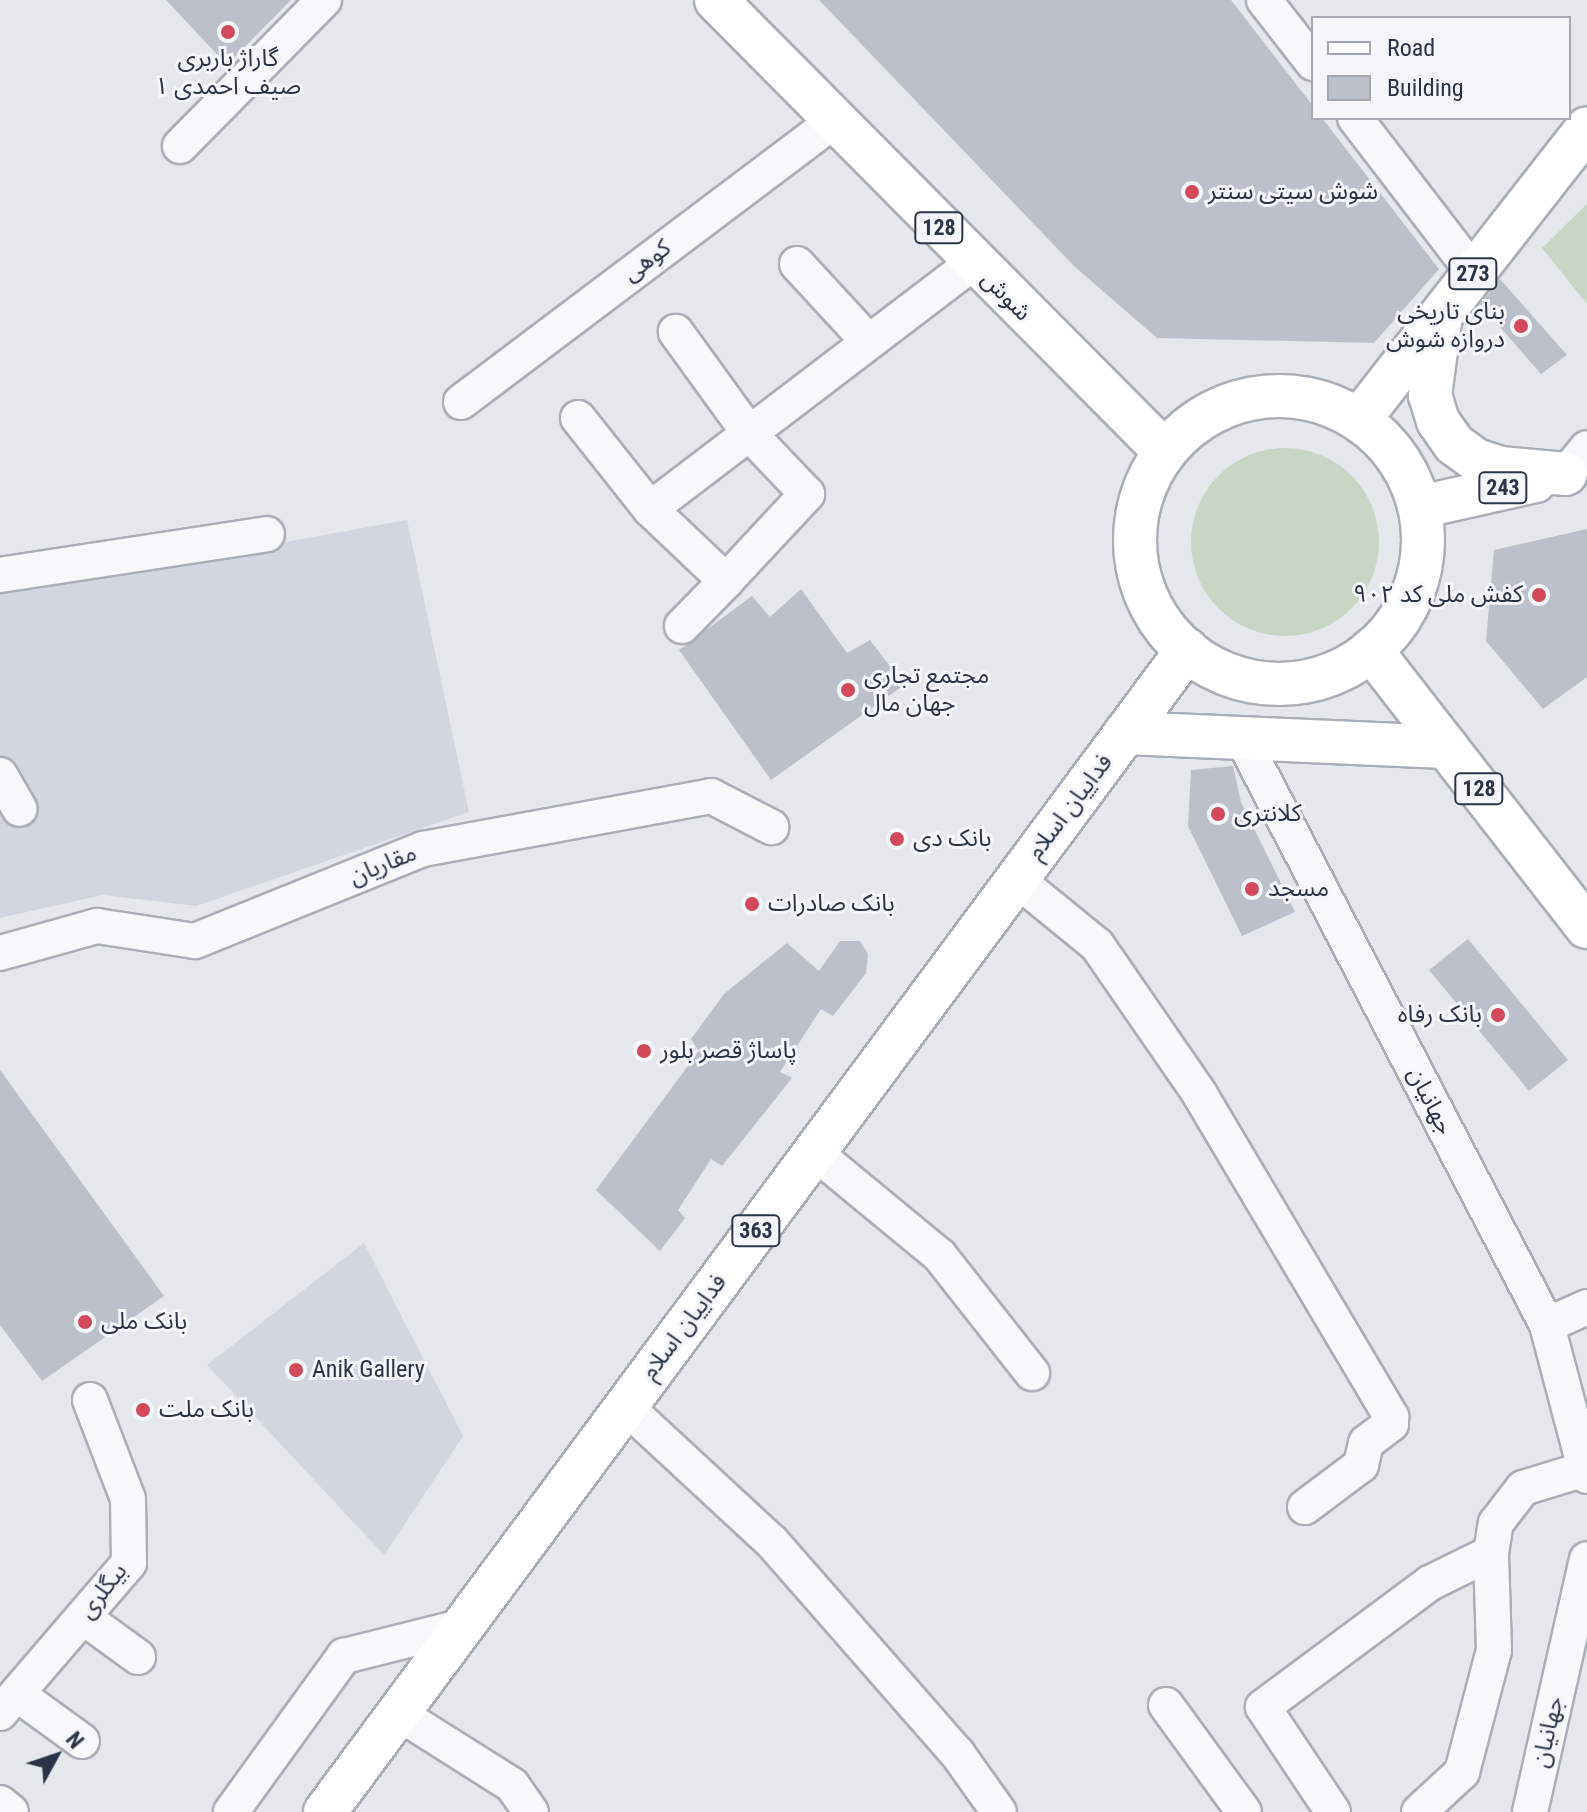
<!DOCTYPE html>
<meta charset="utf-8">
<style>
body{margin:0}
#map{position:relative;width:1587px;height:1812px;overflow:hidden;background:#e4e7ec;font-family:"Roboto Condensed","Noto Sans Arabic",sans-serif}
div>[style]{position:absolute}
.built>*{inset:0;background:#d2d6de}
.green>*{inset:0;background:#c9d6c5}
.round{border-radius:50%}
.building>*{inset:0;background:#bbc0ca}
.roads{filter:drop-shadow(2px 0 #a9aeb7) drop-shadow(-2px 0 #a9aeb7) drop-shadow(0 2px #a9aeb7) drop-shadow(0 -2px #a9aeb7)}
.minor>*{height:34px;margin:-17px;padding:0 17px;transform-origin:17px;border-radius:17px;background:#f7f8fa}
.major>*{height:42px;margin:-21px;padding:0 21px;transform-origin:21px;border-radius:21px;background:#fff}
.major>.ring{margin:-21px;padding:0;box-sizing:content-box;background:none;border:42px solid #fff;border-radius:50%}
.dots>*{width:22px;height:22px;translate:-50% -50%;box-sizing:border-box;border:4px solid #f4f6f9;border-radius:50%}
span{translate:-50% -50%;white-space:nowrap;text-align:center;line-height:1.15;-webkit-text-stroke:6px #f4f6f9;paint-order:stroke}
.shield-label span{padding:2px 6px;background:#f4f6f9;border:2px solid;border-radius:6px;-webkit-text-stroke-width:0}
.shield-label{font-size:22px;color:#2b3445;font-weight:700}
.poi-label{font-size:24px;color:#2b3445}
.left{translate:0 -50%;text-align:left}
.right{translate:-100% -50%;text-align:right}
.street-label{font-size:24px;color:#2b3445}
.legend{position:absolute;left:1311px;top:16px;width:260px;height:104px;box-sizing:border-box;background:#f4f6f9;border:2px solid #a4a8b1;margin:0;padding:10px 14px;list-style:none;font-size:24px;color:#2b3445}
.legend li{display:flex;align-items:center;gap:16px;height:40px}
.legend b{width:40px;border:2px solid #a4a8b1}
.north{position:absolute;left:16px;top:1716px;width:80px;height:80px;-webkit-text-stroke:6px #f4f6f9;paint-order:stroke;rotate:50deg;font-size:22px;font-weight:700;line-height:32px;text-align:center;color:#2b3445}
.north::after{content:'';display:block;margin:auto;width:28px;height:36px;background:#2b3445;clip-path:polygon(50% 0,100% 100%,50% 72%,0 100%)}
</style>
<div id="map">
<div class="built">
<div style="clip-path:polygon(407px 520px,469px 812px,196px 906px,103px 895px,0 918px,0 594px)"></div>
<div style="clip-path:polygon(364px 1243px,463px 1436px,384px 1555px,207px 1365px)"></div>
</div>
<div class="green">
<div style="clip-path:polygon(1587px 204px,1587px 304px,1542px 248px)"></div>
<div class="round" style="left:1191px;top:448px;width:188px;height:188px"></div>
</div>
<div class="building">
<div style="clip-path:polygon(166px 0,291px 0,227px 65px)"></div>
<div style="clip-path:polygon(819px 0,1231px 0,1313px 106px,1313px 118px,1322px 118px,1439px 269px,1374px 343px,1157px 338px,1075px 267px)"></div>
<div style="clip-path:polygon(1500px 279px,1567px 355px,1541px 374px,1480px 304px)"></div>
<div style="clip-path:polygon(1587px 529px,1587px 677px,1543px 709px,1486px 641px,1494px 550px)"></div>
<div style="clip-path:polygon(801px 589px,847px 653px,870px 640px,904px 685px,771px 780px,679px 650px,752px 596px,770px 617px)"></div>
<div style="clip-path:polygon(1233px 766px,1241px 802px,1295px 912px,1242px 936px,1188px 826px,1191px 770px)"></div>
<div style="clip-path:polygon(1468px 939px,1568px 1060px,1529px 1091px,1429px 970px)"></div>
<div style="clip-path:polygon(840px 941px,860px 941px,868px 954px,866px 973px,833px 1016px,821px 1009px,780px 1072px,792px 1078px,722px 1166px,711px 1159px,678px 1210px,685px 1218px,660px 1251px,596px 1190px,699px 1051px,691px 1039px,724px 994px,787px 943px,819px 971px)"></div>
<div style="clip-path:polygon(0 1070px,164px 1296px,42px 1381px,0 1325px)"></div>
</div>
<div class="roads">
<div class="minor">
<div style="left:1264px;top:0;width:80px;rotate:52.1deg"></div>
<div style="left:1355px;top:118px;width:195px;rotate:52.5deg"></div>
<div style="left:180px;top:146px;width:205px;rotate:-45.4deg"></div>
<div style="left:797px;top:264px;width:105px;rotate:47.3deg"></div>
<div style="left:461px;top:402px;width:467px;rotate:-37deg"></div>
<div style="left:578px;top:418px;width:116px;rotate:51.6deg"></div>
<div style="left:650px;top:509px;width:105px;rotate:43.5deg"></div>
<div style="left:726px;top:581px;width:119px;rotate:-47deg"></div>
<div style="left:807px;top:494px;width:84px;rotate:-133.6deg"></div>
<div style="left:749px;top:433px;width:125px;rotate:-125.9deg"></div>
<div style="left:1566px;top:474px;width:33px;rotate:-51deg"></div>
<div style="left:650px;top:509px;width:406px;rotate:-37.3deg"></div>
<div style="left:0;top:575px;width:270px;rotate:-8.7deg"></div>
<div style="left:682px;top:626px;width:63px;rotate:-45.6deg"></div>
<div style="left:1242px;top:738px;width:662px;rotate:62.54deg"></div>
<div style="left:1547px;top:1325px;width:156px;rotate:75.2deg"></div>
<div style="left:0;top:775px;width:39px;rotate:60deg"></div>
<div style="left:1016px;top:879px;width:104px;rotate:39.2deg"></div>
<div style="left:1097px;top:945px;width:180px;rotate:55.4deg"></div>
<div style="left:1199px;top:1093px;width:377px;rotate:59.3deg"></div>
<div style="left:1391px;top:1417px;width:7px;rotate:90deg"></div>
<div style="left:1391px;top:1424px;width:31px;rotate:143deg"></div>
<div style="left:1366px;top:1443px;width:23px;rotate:103deg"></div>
<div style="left:1361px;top:1465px;width:70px;rotate:143.1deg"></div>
<div style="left:0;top:953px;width:101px;rotate:-15.6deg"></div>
<div style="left:97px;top:926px;width:99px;rotate:8.7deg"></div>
<div style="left:195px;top:941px;width:246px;rotate:-22deg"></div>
<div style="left:423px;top:849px;width:293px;rotate:-10.4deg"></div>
<div style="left:711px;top:796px;width:68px;rotate:27.3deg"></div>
<div style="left:814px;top:1152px;width:163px;rotate:39.5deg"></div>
<div style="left:940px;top:1256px;width:149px;rotate:51.8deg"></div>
<div style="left:1547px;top:1325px;width:44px;rotate:-24.2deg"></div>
<div style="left:625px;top:1406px;width:200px;rotate:42.8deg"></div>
<div style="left:772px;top:1542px;width:281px;rotate:48.8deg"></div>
<div style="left:957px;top:1753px;width:72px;rotate:54.6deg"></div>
<div style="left:83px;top:1617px;width:68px;rotate:36deg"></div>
<div style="left:17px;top:1694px;width:80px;rotate:35.9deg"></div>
<div style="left:1166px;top:1705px;width:132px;rotate:53.9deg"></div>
<div style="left:0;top:1713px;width:198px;rotate:-49.3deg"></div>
<div style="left:129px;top:1563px;width:64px;rotate:-90.9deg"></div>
<div style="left:128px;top:1499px;width:106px;rotate:-111deg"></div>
<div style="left:398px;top:1713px;width:135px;rotate:32.3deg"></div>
<div style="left:512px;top:1785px;width:33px;rotate:55deg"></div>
<div style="left:0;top:1803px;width:14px;rotate:39deg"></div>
<div style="left:231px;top:1812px;width:193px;rotate:-54.1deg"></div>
<div style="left:344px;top:1656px;width:123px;rotate:-14.1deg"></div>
<div style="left:1333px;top:1812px;width:126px;rotate:-123.7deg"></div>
<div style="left:1263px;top:1707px;width:208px;rotate:-36.6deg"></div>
<div style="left:1430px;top:1583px;width:68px;rotate:-26.2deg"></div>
<div style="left:1419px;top:1812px;width:59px;rotate:-42.9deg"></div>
<div style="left:1462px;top:1772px;width:126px;rotate:-75.3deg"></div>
<div style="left:1494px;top:1650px;width:97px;rotate:-91.8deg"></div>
<div style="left:1491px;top:1553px;width:30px;rotate:-81deg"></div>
<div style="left:1496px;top:1523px;width:44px;rotate:-52.4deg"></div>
<div style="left:1523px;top:1488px;width:65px;rotate:-17deg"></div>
<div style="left:1530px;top:1812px;width:259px;rotate:-77.3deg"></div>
</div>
<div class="major">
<div style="left:716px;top:0;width:637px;rotate:45.19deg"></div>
<div style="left:1440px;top:322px;width:74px;rotate:97.8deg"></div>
<div style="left:1430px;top:395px;width:27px;rotate:73deg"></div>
<div style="left:1438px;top:421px;width:28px;rotate:55deg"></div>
<div style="left:1454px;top:444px;width:27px;rotate:36deg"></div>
<div style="left:1476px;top:460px;width:25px;rotate:18deg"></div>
<div style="left:1500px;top:468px;width:66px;rotate:5.2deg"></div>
<div class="ring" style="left:1135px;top:396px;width:246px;height:246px"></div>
<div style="left:1359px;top:420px;width:370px;rotate:-52deg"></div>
<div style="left:1420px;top:507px;width:118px;rotate:-12.7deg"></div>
<div style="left:1371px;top:650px;width:351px;rotate:52.1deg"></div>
<div style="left:1125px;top:733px;width:322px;rotate:2.5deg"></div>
<div style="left:325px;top:1812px;width:1447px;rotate:-53.43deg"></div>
</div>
</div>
<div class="dots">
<div style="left:228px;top:32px;background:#d1495b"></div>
<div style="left:1192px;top:192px;background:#d1495b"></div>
<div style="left:1521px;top:326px;background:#d1495b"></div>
<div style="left:1539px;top:595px;background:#d1495b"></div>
<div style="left:848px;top:690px;background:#d1495b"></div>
<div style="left:1218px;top:814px;background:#d1495b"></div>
<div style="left:897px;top:839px;background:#d1495b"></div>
<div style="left:1252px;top:889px;background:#d1495b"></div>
<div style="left:752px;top:904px;background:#d1495b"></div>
<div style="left:1498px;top:1015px;background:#d1495b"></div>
<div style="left:644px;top:1051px;background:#d1495b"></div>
<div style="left:85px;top:1322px;background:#d1495b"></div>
<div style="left:296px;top:1370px;background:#d1495b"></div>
<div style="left:143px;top:1410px;background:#d1495b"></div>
</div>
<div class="shield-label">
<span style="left:939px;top:228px">128</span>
<span style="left:1473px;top:274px">273</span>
<span style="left:1503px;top:488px">243</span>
<span style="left:1479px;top:789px">128</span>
<span style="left:756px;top:1231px">363</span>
</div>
<div class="poi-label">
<span style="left:228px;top:73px">گاراژ باربری<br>صیف احمدی ۱</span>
<span class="left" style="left:1208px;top:192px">شوش سیتی سنتر</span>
<span class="right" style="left:1505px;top:326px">بنای تاریخی<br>دروازه شوش</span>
<span class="right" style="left:1523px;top:595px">کفش ملی کد ۹۰۲</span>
<span class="left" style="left:864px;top:690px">مجتمع تجاری<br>جهان مال</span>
<span class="left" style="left:1234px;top:814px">کلانتری</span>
<span class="left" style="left:913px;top:839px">بانک دی</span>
<span class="left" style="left:1268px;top:889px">مسجد</span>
<span class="left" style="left:768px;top:904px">بانک صادرات</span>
<span class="right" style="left:1482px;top:1015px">بانک رفاه</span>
<span class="left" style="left:660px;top:1051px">پاساژ قصر بلور</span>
<span class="left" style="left:101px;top:1322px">بانک ملی</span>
<span class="left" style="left:312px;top:1370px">Anik Gallery</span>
<span class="left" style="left:159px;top:1410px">بانک ملت</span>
</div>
<div class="street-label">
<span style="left:647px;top:261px;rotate:-37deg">کوهی</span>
<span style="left:1006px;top:296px;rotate:45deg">شوش</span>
<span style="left:1070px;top:807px;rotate:-53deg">فداییان اسلام</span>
<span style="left:383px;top:865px;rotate:-22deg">مقاریان</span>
<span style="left:1430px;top:1101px;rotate:63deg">جهانیان</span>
<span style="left:684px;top:1327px;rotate:-53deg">فداییان اسلام</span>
<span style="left:103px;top:1591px;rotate:-52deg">بیگلری</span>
<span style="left:1548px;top:1732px;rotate:-77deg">جهانیان</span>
</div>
<ul class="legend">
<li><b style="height:10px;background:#fff"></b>Road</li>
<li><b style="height:22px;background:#bbc0ca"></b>Building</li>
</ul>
<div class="north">N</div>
</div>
